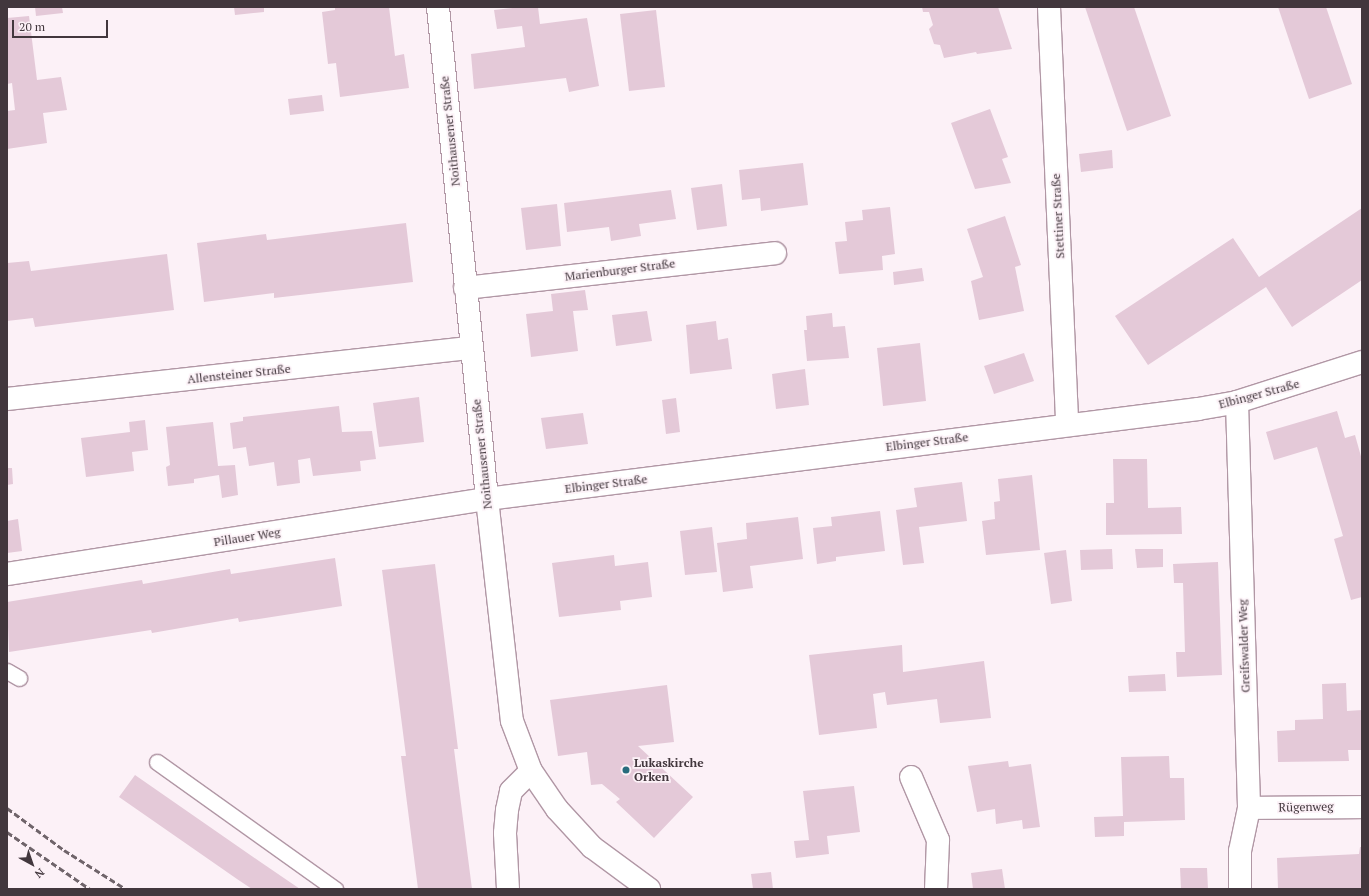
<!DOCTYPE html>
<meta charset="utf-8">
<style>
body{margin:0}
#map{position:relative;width:1369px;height:896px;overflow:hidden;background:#fcf1f7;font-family:"PT Serif",serif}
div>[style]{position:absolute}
.building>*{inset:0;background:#e4c9d8}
.roads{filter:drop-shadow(1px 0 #b197a5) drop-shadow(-1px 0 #b197a5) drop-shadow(0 1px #b197a5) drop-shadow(0 -1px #b197a5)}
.lane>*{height:15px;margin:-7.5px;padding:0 7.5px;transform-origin:7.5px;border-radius:7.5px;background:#fff}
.street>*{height:22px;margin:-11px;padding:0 11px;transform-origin:11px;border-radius:11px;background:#fff}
.rail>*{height:3px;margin-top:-1.5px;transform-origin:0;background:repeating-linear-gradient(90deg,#6f646a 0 6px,transparent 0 9px)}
.dots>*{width:11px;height:11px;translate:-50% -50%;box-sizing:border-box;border:2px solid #fcf1f7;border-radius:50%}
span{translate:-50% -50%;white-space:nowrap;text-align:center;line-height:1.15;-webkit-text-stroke:3.5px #fcf1f7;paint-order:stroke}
.street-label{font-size:12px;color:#42373d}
.poi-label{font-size:12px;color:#42373d;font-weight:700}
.left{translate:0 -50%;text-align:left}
.frame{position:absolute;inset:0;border:8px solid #42373d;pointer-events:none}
.north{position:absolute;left:12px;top:844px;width:40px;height:40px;-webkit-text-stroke:3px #fcf1f7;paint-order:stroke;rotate:140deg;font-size:11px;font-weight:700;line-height:16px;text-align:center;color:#42373d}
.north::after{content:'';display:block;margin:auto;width:14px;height:18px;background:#42373d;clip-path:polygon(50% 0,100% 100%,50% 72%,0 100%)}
.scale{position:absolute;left:12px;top:20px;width:96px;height:18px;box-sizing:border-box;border:2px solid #42373d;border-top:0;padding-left:5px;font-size:12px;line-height:14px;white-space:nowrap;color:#42373d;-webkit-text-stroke:3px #fcf1f7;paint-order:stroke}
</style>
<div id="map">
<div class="building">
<div style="clip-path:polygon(35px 7px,62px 7px,63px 13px,36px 16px)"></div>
<div style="clip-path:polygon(234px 7px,264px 7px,264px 12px,235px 15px)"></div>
<div style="clip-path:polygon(335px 7px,389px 7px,395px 56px,404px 54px,409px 88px,340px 97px,336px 63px,328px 64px,322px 12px,335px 10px)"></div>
<div style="clip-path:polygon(522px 7px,538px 7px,540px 24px,587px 18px,599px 86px,569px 92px,566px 78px,474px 89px,471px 54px,525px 47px,522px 26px,497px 29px,494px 10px)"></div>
<div style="clip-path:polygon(922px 7px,998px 7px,1012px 49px,977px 54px,976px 52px,944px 58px,940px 45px,934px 44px,929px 29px,933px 25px,929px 12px,923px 12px)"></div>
<div style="clip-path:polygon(1085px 7px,1134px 7px,1171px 116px,1127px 131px)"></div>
<div style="clip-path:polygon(1278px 7px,1326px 7px,1352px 84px,1309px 99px)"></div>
<div style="clip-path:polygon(656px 10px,665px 87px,629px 91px,620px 14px)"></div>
<div style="clip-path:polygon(29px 16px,37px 80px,61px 77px,67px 110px,43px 113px,47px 143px,7px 149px,7px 111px,15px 110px,12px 83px,7px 84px,7px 18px)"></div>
<div style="clip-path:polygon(322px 95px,324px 111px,290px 115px,288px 99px)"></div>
<div style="clip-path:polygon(990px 109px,1008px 157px,1002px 159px,1011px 183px,975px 189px,951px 123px)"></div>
<div style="clip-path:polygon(1112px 150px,1113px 168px,1081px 172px,1079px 154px)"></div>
<div style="clip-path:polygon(803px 163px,808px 205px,761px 211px,760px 198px,742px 200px,739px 170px)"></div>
<div style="clip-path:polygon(722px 184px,727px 226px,697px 230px,691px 188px)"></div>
<div style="clip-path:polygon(671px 190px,676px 219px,639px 224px,641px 236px,611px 241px,609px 227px,567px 232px,564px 203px)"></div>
<div style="clip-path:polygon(557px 204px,561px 246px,526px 250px,521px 208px)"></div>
<div style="clip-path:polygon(890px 207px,895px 254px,882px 256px,883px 270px,839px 274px,835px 242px,847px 241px,845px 222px,863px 220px,862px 210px)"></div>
<div style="clip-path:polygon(1362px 208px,1362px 280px,1292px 327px,1266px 287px,1148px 365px,1115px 316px,1233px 238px,1259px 277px)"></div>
<div style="clip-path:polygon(1005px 216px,1021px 265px,1015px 267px,1024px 311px,979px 320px,971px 281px,983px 277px,967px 229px)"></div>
<div style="clip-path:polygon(406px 223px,413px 282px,274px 298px,274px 293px,204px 302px,197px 243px,266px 234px,267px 240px)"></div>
<div style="clip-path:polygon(167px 254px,174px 310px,35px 327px,33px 318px,7px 321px,7px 263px,29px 261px,31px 271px)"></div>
<div style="clip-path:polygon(922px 268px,924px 281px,894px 285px,893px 272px)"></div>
<div style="clip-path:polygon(585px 290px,588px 310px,573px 311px,578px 351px,531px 357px,526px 314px,553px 311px,551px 294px)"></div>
<div style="clip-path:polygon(647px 311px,652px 341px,616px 346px,612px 315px)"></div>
<div style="clip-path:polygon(832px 313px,833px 327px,845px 326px,849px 358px,807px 361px,804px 330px,807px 330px,806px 316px)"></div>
<div style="clip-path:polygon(716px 321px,718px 340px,728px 338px,732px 369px,690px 374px,686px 325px)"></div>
<div style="clip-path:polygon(920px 343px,926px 401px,883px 406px,877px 348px)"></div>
<div style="clip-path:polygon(1024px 353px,1034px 381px,994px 394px,984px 366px)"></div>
<div style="clip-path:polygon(805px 369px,809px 405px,776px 409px,772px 374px)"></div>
<div style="clip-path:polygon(419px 397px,424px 442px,379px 447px,373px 403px)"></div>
<div style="clip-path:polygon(676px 398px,680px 432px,666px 434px,662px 400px)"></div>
<div style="clip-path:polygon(339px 406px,342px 432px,372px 431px,376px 459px,360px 461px,361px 471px,313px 476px,310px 458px,298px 460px,300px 483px,277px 486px,274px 462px,249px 466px,246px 447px,233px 449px,230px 423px,243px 421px,243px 417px)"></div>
<div style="clip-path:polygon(1337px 411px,1345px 438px,1355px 435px,1362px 460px,1362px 597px,1351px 600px,1334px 539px,1343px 536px,1317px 447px,1274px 460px,1266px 432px)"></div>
<div style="clip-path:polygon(583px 413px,588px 444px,546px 449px,541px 418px)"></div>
<div style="clip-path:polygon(145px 420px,148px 450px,132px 452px,134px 471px,86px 477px,81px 438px,130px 432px,129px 422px)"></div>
<div style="clip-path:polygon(213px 422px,218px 466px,235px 465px,238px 495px,222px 498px,219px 475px,194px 479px,194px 483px,168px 486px,166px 467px,170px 465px,166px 427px)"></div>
<div style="clip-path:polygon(1113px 459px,1147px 459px,1148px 508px,1181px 507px,1182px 534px,1106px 535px,1106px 503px,1114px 503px)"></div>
<div style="clip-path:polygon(7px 468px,12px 468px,13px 484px,7px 485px)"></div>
<div style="clip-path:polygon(1032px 475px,1040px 550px,986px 555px,982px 521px,995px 519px,994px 502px,1000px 501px,998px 479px)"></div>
<div style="clip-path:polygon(962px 482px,967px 521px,919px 527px,924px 563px,903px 565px,896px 510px,917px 507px,914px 488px)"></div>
<div style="clip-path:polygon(880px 511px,885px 551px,836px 557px,836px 561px,817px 564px,813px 528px,832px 526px,831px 517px)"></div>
<div style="clip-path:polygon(798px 517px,803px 559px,750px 566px,753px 588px,723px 592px,717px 543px,747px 539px,746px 523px)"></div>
<div style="clip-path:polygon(18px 519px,22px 551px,7px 553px,7px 521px)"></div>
<div style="clip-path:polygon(712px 527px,717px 572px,685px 575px,680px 531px)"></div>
<div style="clip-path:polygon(1112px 549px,1113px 569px,1081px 570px,1080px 550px)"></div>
<div style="clip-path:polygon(1135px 549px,1163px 549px,1163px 567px,1137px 568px)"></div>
<div style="clip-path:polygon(1066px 550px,1072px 601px,1051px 604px,1044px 553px)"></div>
<div style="clip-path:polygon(614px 555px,615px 566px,648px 562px,652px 597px,620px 601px,621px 610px,559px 617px,552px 563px)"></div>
<div style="clip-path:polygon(335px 558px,342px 606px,239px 622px,238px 618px,152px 633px,151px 630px,9px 652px,7px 602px,142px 580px,143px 584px,230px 569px,231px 574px)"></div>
<div style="clip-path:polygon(1218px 562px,1222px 675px,1177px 677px,1176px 652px,1185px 652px,1183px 583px,1174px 583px,1173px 564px)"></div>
<div style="clip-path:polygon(435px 564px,458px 749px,454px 749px,472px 889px,418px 889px,401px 756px,406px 756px,382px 570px)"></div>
<div style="clip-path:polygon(902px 645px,903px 672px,984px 661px,991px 718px,940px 723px,937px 699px,887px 705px,885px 692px,873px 694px,877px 728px,819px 735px,809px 655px)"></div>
<div style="clip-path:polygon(1165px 674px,1166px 691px,1129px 692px,1128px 676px)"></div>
<div style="clip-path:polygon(1346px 683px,1347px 711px,1362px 710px,1362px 750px,1348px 750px,1349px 761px,1278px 762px,1277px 731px,1295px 730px,1295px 720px,1323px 719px,1322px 684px)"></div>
<div style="clip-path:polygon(667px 685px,674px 742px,638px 746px,693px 797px,654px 838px,616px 802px,620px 799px,602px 784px,591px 785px,587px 752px,558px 756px,550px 700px)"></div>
<div style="clip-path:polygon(1169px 756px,1170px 778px,1184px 778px,1185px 820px,1124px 822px,1124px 836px,1095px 837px,1094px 817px,1123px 816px,1121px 757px)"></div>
<div style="clip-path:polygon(1008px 761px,1009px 767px,1031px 764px,1040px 827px,1023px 829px,1022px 820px,996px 824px,995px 809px,977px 812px,968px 766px)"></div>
<div style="clip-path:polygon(135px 775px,259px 861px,300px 889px,252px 889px,237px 879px,119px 797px)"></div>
<div style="clip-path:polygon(854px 786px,860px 832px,827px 836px,829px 854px,796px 858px,794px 841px,809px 840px,803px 791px)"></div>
<div style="clip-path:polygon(1360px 847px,1362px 847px,1361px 889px,1278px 889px,1277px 858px,1359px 854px)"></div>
<div style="clip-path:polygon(1180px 868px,1207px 868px,1208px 889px,1181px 889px)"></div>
<div style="clip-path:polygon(1002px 869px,1005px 889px,973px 889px,971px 873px)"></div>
<div style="clip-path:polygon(771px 872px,773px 889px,753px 889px,751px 874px)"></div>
</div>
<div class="roads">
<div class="lane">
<div style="left:7px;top:671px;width:14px;rotate:30deg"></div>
<div style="left:157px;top:762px;width:219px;rotate:35.5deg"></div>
</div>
<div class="street">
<div style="left:438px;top:7px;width:494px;rotate:84.3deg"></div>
<div style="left:487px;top:499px;width:223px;rotate:83.6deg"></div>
<div style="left:512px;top:721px;width:53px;rotate:69.2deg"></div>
<div style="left:531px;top:771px;width:46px;rotate:55.6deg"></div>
<div style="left:557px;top:809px;width:52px;rotate:47.4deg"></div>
<div style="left:592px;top:847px;width:71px;rotate:36.4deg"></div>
<div style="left:1049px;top:7px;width:417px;rotate:87.5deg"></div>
<div style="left:465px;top:288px;width:312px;rotate:-6.4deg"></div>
<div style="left:7px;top:399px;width:467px;rotate:-6.3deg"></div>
<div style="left:1237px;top:402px;width:406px;rotate:88.3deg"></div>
<div style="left:1249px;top:808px;width:44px;rotate:101.8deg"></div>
<div style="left:1240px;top:851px;width:38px;rotate:90deg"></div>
<div style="left:7px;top:574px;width:486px;rotate:-8.9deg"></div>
<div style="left:487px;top:499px;width:717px;rotate:-7.21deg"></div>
<div style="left:1198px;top:409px;width:40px;rotate:-10deg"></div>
<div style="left:1237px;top:402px;width:131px;rotate:-17.7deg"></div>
<div style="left:911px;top:777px;width:69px;rotate:66.8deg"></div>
<div style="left:938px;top:840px;width:49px;rotate:92.3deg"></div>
<div style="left:1249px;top:808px;width:113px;rotate:-0.5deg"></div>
<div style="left:508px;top:889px;width:56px;rotate:-93.1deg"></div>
<div style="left:505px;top:833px;width:23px;rotate:-85deg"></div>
<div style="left:507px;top:810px;width:19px;rotate:-78deg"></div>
<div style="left:511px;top:791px;width:28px;rotate:-45deg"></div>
</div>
</div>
<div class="rail">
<div style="left:7px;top:808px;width:71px;rotate:36.4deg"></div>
<div style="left:64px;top:850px;width:73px;rotate:32.2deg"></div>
<div style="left:7px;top:832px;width:101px;rotate:34.5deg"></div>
</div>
<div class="dots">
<div style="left:626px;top:770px;background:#286c7d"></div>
</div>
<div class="street-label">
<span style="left:450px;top:131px;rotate:-96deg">Noithausener Straße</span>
<span style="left:1058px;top:216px;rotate:-93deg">Stettiner Straße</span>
<span style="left:620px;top:270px;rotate:-7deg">Marienburger Straße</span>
<span style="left:239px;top:374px;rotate:-6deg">Allensteiner Straße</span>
<span style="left:1259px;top:394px;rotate:-15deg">Elbinger Straße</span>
<span style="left:927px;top:442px;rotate:-7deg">Elbinger Straße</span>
<span style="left:482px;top:454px;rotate:-96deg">Noithausener Straße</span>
<span style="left:606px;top:484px;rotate:-7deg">Elbinger Straße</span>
<span style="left:247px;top:537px;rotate:-9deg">Pillauer Weg</span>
<span style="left:1244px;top:646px;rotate:-92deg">Greifswalder Weg</span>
<span style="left:1306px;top:807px;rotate:-1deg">Rügenweg</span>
</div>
<div class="poi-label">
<span class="left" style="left:634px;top:770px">Lukaskirche<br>Orken</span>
</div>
<div class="frame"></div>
<div class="north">N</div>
<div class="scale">20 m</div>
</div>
